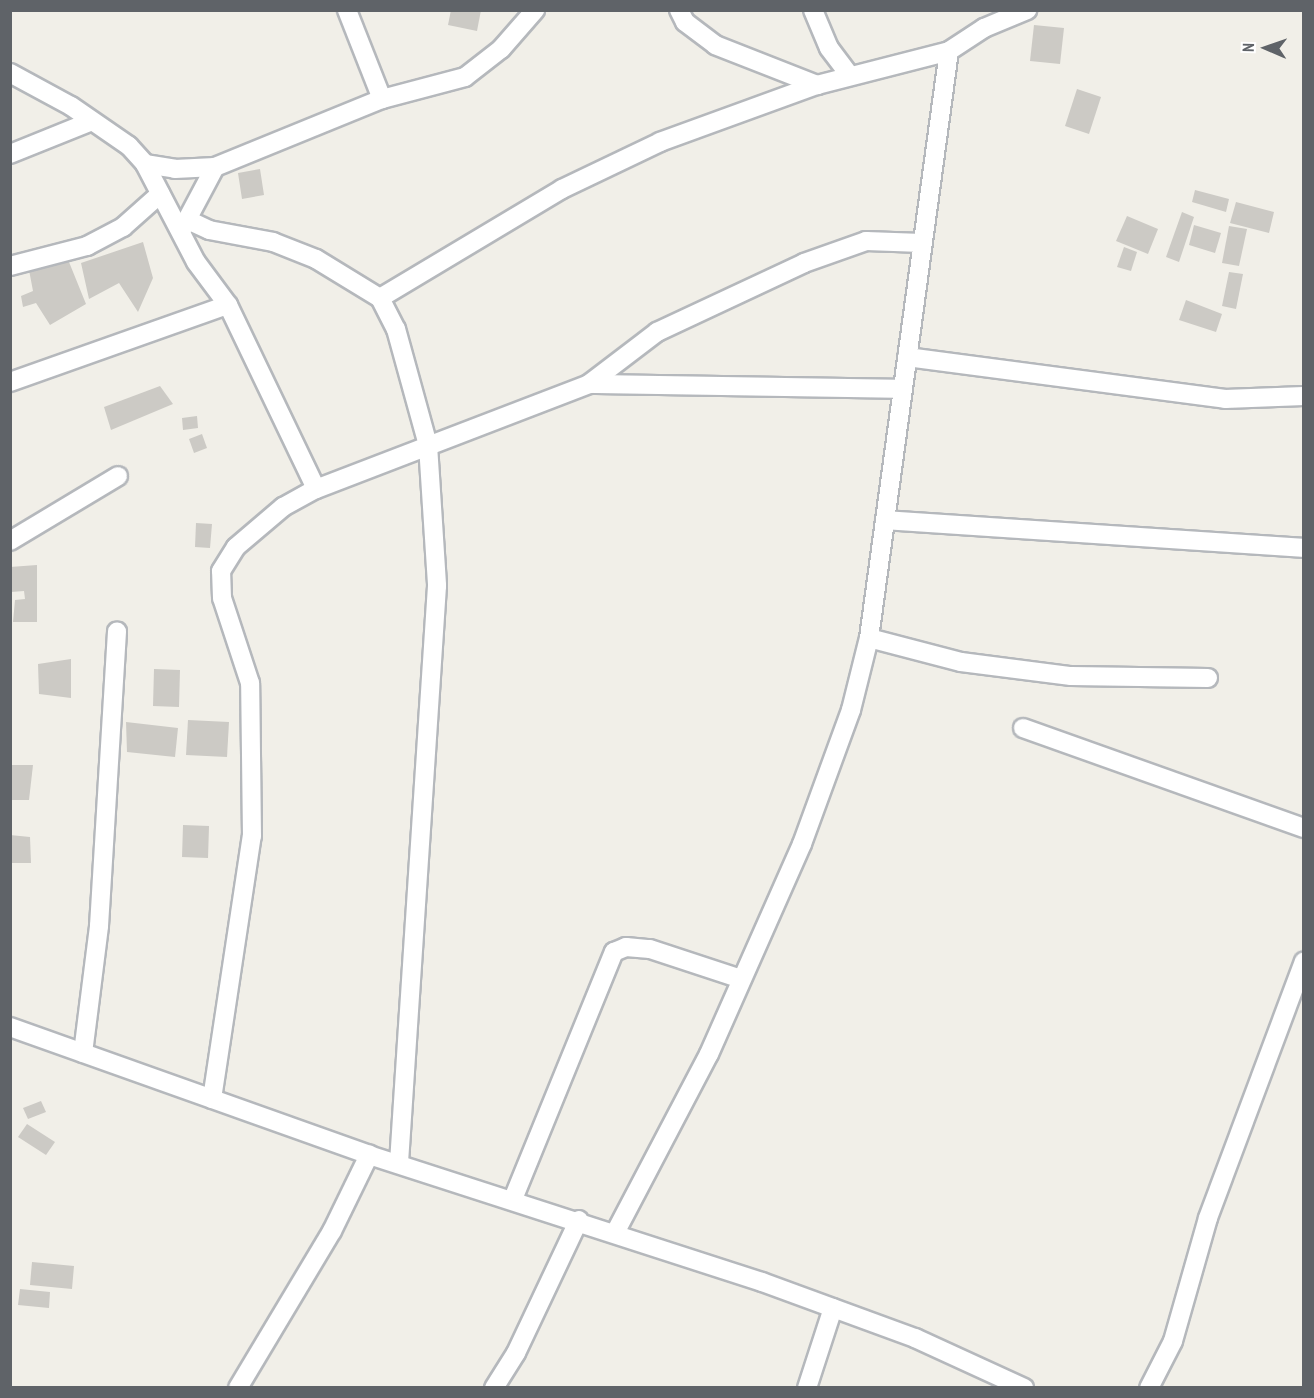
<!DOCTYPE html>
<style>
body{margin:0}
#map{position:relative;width:1314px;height:1398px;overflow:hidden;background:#f1efe8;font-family:"PT Sans Narrow",sans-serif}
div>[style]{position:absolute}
.building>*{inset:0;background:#cccac5}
.roads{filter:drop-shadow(2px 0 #b5b8bc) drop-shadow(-2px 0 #b5b8bc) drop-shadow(0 2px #b5b8bc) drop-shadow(0 -2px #b5b8bc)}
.minor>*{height:18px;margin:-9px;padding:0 9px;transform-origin:9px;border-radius:9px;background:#fff}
span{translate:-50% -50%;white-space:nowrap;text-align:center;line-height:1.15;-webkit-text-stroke:4.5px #fff;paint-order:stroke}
.frame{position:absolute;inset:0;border:12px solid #5f6368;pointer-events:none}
.north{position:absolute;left:1236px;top:18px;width:60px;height:60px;-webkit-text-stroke:4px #fff;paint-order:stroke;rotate:272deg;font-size:16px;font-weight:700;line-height:24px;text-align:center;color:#5f6368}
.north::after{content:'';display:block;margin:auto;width:21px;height:27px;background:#5f6368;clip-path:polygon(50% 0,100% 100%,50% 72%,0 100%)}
</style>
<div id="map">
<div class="building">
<div style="clip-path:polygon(451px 10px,481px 10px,477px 31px,448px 25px)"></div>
<div style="clip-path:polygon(1034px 25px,1064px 28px,1060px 64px,1030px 61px)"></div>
<div style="clip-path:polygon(1077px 89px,1101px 97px,1089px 134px,1065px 126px)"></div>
<div style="clip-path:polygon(260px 169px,264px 195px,242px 199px,238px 173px)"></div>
<div style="clip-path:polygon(1195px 190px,1229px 199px,1226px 212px,1192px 202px)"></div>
<div style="clip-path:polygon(1236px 202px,1274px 212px,1269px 233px,1230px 223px)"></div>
<div style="clip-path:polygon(1182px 212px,1194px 217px,1179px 262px,1166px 257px)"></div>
<div style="clip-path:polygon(1127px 216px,1158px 229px,1148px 254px,1116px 241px)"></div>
<div style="clip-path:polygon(1194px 225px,1221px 233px,1215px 253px,1189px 245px)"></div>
<div style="clip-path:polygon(1229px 226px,1247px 229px,1239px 266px,1222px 263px)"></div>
<div style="clip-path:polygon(143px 242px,153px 278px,138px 312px,119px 283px,89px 299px,81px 263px)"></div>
<div style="clip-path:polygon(1124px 247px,1137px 252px,1131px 271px,1117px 267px)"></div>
<div style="clip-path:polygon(69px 262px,86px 304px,50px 325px,36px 303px,23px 307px,21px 296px,33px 291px,29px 270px)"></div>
<div style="clip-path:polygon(1229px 272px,1243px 274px,1236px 309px,1222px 306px)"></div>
<div style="clip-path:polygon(1186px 300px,1222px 314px,1216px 332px,1179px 320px)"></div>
<div style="clip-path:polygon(160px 386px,173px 404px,111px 430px,104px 407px)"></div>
<div style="clip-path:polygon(197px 416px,198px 428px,183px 430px,182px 418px)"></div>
<div style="clip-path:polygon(202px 434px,207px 448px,194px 453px,189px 439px)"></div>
<div style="clip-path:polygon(196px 523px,212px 524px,210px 548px,195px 547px)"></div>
<div style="clip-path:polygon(37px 565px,37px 622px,13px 622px,15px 600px,25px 599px,24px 591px,11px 592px,10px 567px)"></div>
<div style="clip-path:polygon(71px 659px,71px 698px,39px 694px,38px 664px)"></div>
<div style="clip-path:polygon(154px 669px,180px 670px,179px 707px,153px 706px)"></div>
<div style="clip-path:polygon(188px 720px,229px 722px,227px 757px,186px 755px)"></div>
<div style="clip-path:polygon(126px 722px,178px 728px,175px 757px,127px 752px)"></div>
<div style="clip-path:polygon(10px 765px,33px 765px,29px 800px,10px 800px)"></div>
<div style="clip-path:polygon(183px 825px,209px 826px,208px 858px,182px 857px)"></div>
<div style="clip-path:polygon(10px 835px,30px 837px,31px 863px,10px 863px)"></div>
<div style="clip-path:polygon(41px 1101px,46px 1112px,28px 1119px,23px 1108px)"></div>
<div style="clip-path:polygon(27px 1124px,55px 1142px,46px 1155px,18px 1137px)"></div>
<div style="clip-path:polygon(32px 1262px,74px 1266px,72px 1289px,30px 1285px)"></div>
<div style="clip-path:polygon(20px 1289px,50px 1292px,49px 1308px,18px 1305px)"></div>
</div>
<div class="roads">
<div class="minor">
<div style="left:679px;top:10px;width:13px;rotate:63deg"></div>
<div style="left:685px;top:22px;width:38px;rotate:37deg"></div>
<div style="left:715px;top:45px;width:110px;rotate:21.4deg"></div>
<div style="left:813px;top:10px;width:41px;rotate:67.2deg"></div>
<div style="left:829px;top:48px;width:35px;rotate:53deg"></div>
<div style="left:10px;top:73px;width:69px;rotate:28.4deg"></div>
<div style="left:71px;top:106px;width:70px;rotate:34.6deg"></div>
<div style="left:129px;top:146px;width:24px;rotate:48deg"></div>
<div style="left:145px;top:164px;width:110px;rotate:62.5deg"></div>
<div style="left:196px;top:262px;width:54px;rotate:53.3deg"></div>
<div style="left:228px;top:305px;width:204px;rotate:64.4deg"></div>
<div style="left:316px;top:489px;width:292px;rotate:-21deg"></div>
<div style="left:589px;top:384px;width:313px;rotate:0.9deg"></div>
<div style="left:382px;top:99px;width:86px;rotate:-14.8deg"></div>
<div style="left:465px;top:77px;width:46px;rotate:-37.9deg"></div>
<div style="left:501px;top:49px;width:52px;rotate:-48.9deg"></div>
<div style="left:10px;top:154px;width:88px;rotate:-21.9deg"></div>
<div style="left:145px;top:164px;width:30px;rotate:9deg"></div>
<div style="left:175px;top:169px;width:40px;rotate:-2.9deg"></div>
<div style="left:215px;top:167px;width:180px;rotate:-22.2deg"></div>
<div style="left:382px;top:99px;width:96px;rotate:-111.5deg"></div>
<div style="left:190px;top:221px;width:21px;rotate:25deg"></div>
<div style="left:209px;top:230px;width:65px;rotate:10.6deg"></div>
<div style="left:273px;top:242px;width:46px;rotate:21.6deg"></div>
<div style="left:316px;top:259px;width:75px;rotate:31.4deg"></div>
<div style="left:380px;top:298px;width:35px;rotate:63deg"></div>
<div style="left:396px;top:329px;width:120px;rotate:74.6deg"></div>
<div style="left:428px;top:445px;width:141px;rotate:86.3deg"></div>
<div style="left:437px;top:586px;width:578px;rotate:93.77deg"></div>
<div style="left:182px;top:229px;width:70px;rotate:-62deg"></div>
<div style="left:10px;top:266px;width:80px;rotate:-14.6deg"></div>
<div style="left:87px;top:246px;width:41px;rotate:-27.8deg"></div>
<div style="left:123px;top:227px;width:50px;rotate:-41.7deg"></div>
<div style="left:380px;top:298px;width:212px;rotate:-30.9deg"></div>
<div style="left:562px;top:189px;width:109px;rotate:-25.6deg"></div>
<div style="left:660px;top:142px;width:167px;rotate:-20deg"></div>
<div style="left:817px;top:85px;width:136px;rotate:-14.4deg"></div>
<div style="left:949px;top:51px;width:42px;rotate:-33.3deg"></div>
<div style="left:984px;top:28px;width:47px;rotate:-22.7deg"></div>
<div style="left:907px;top:357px;width:321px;rotate:7.5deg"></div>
<div style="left:1225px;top:399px;width:79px;rotate:-2.2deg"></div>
<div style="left:10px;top:382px;width:231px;rotate:-19.5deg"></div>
<div style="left:589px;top:384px;width:86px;rotate:-37.4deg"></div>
<div style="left:657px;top:332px;width:162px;rotate:-25.1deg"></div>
<div style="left:804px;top:263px;width:66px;rotate:-19.5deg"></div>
<div style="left:866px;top:241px;width:56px;rotate:2deg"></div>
<div style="left:885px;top:520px;width:420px;rotate:3.8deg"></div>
<div style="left:10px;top:541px;width:126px;rotate:-31deg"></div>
<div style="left:869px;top:638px;width:95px;rotate:14.6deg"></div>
<div style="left:961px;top:662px;width:111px;rotate:7.3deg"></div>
<div style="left:1071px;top:676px;width:137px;rotate:0.8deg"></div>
<div style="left:1023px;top:728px;width:298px;rotate:19.6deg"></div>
<div style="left:10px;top:1027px;width:381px;rotate:19.6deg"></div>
<div style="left:369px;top:1155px;width:413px;rotate:17.9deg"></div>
<div style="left:762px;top:1282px;width:163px;rotate:20.1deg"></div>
<div style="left:915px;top:1338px;width:120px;rotate:24.6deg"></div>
<div style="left:83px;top:1053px;width:128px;rotate:-82.8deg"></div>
<div style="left:99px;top:926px;width:295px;rotate:-86.5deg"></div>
<div style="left:212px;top:1099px;width:266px;rotate:-81.4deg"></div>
<div style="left:252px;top:836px;width:153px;rotate:-90.7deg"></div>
<div style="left:250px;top:683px;width:89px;rotate:-108.2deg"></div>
<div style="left:222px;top:598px;width:27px;rotate:-92deg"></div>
<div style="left:221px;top:571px;width:28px;rotate:-58deg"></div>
<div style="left:236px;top:547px;width:62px;rotate:-40.4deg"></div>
<div style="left:283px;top:507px;width:38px;rotate:-29deg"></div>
<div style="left:513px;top:1199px;width:267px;rotate:-67.8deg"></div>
<div style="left:614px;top:952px;width:13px;rotate:-23deg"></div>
<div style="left:626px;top:947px;width:24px;rotate:5deg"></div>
<div style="left:650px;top:949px;width:96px;rotate:18.2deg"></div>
<div style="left:615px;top:1233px;width:202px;rotate:-62.3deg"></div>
<div style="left:709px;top:1054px;width:230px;rotate:-66.1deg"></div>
<div style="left:802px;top:844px;width:143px;rotate:-69.9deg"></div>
<div style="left:851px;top:710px;width:74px;rotate:-76deg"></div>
<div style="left:869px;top:638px;width:592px;rotate:-82.24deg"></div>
<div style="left:238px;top:1388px;width:183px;rotate:-59.1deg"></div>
<div style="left:332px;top:1231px;width:85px;rotate:-64deg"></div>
<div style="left:494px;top:1388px;width:41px;rotate:-57.8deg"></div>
<div style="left:516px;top:1353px;width:147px;rotate:-64.7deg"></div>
<div style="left:807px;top:1388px;width:84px;rotate:-72deg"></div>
<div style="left:1149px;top:1388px;width:53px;rotate:-62.9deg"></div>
<div style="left:1173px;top:1341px;width:128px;rotate:-74.1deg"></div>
<div style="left:1208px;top:1218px;width:274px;rotate:-69.5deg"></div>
</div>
</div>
<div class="frame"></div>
<div class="north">N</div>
</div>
